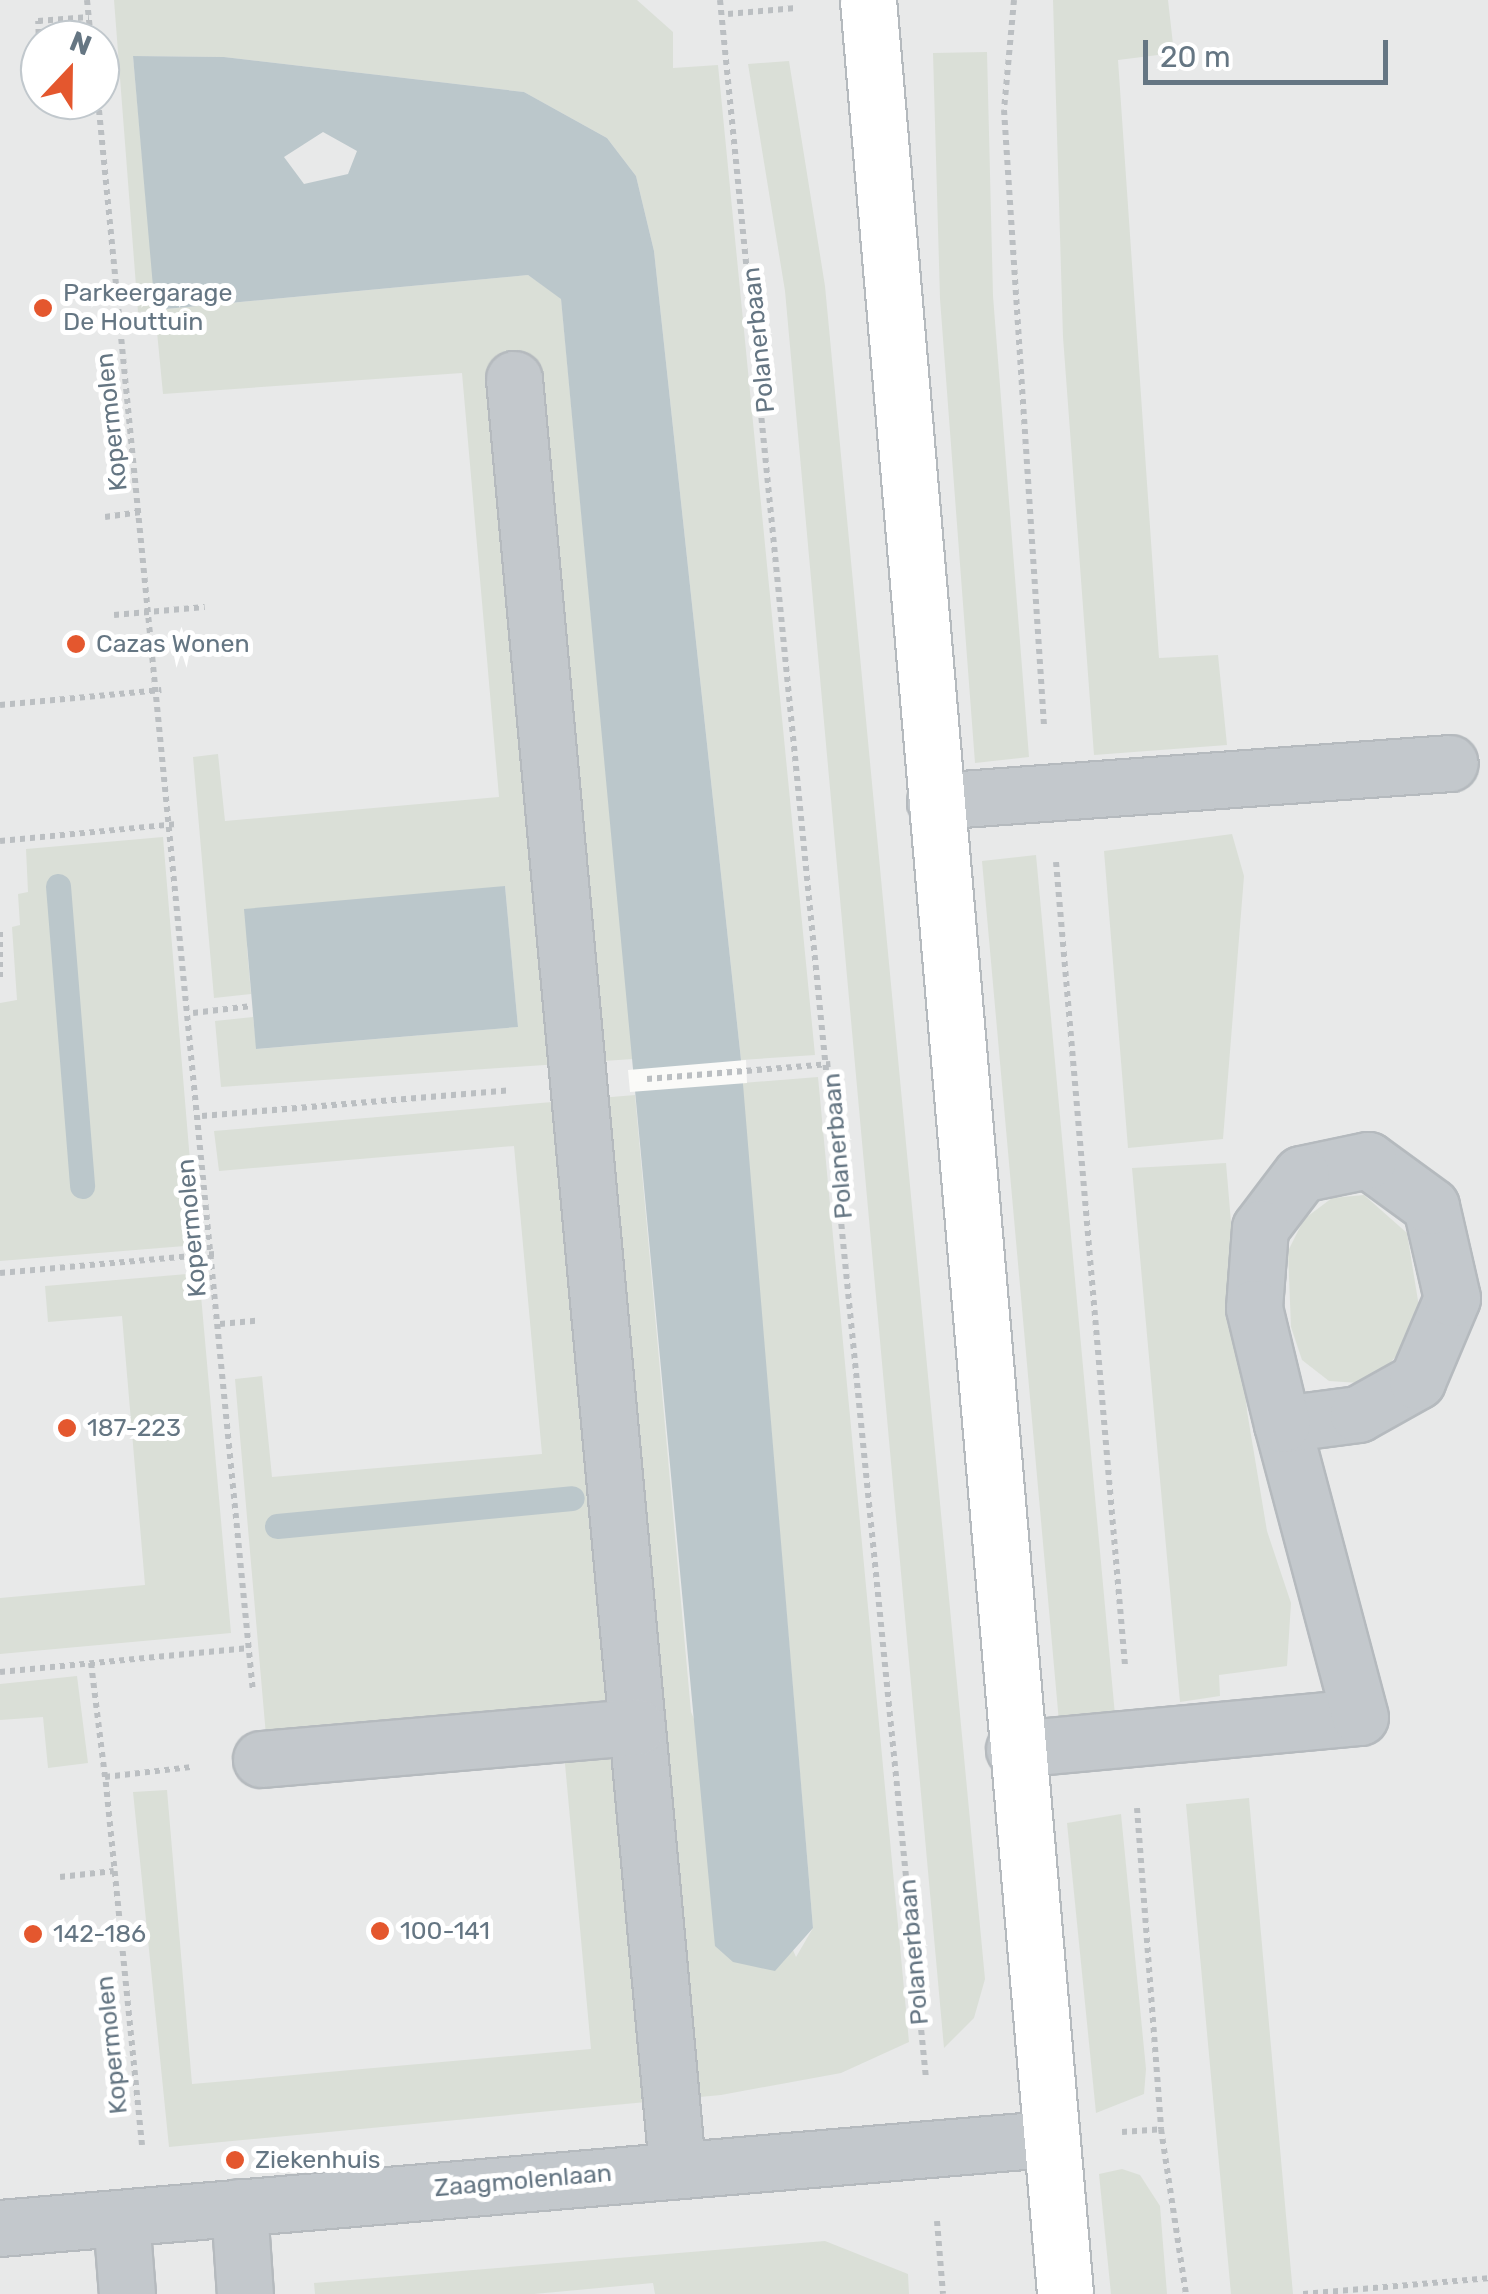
<!DOCTYPE html>
<style>
body{margin:0}
#map{position:relative;width:1488px;height:2294px;overflow:hidden;background:#fafaf8;font-family:Rubik,sans-serif}
div>[style]{position:absolute}
.built>*{inset:0;background:#e8e9e9}
.green>*{inset:0;background:#dadfd7}
.water>*{inset:0;background:#bbc7cb}
.pier>*{inset:0;background:#fafaf8}
.stream>*{height:25px;margin:-12.5px;padding:0 12.5px;transform-origin:12.5px;border-radius:12.5px;background:#bbc7cb}
.path>*{height:6px;margin-top:-3px;transform-origin:0;background:repeating-linear-gradient(90deg,#bbbfc2 0 5px,transparent 0 10px)}
.roads{filter:drop-shadow(2px 0 #b5babe) drop-shadow(-2px 0 #b5babe) drop-shadow(0 2px #b5babe) drop-shadow(0 -2px #b5babe)}
.minor>*{height:55px;margin:-27.5px;padding:0 27.5px;transform-origin:27.5px;border-radius:27.5px;background:#c3c8cc}
.major>*{height:55px;margin:-27.5px;padding:0 27.5px;transform-origin:27.5px;border-radius:27.5px;background:#fff}
.dots>*{width:28px;height:28px;translate:-50% -50%;box-sizing:border-box;border:5px solid #fff;border-radius:50%}
span{translate:-50% -50%;white-space:nowrap;text-align:center;line-height:1.15;-webkit-text-stroke:10px #fff;paint-order:stroke}
.poi-label{font-size:25px;color:#657683}
.left{translate:0 -50%;text-align:left}
.street-label{font-size:25px;color:#657683}
.north{position:absolute;left:20px;top:20px;width:100px;height:100px;box-sizing:border-box;background:#fff;border:2px solid #c1c8cd;border-radius:50%;rotate:22deg;font-size:28px;font-weight:700;line-height:40px;text-align:center;color:#657683}
.north::after{content:'';display:block;margin:auto;width:35px;height:45px;background:#e4572e;clip-path:polygon(50% 0,100% 100%,50% 72%,0 100%)}
.scale{position:absolute;left:1143px;top:40px;width:245px;height:45px;box-sizing:border-box;border:5px solid #657683;border-top:0;padding-left:12px;font-size:30px;line-height:35px;white-space:nowrap;color:#657683;-webkit-text-stroke:8px #fff;paint-order:stroke}
</style>
<div id="map">
<div class="built">
<div style="clip-path:polygon(evenodd,0 0,1488px 0,1488px 2294px,0 2294px,0 0,40px 40px,100px 40px,100px 100px,40px 100px,40px 40px)"></div>
</div>
<div class="green">
<div style="clip-path:polygon(114px 0,637px 0,673px 32px,673px 68px,718px 65px,815px 1055px,741px 1060px,654px 251px,636px 176px,607px 138px,524px 92px,224px 57px,133px 56px,156px 310px,528px 275px,561px 298px,633px 1059px,221px 1087px,215px 1021px,253px 1017px,257px 1049px,518px 1027px,505px 886px,247px 947px,251px 994px,214px 998px,193px 757px,218px 754px,225px 821px,499px 797px,462px 373px,163px 394px,155px 311px,138px 312px)"></div>
<div style="clip-path:polygon(1053px 0,1168px 0,1174px 53px,1118px 60px,1159px 658px,1218px 655px,1227px 745px,1094px 755px,1063px 337px)"></div>
<div style="clip-path:polygon(987px 52px,993px 296px,1029px 757px,975px 763px,940px 299px,933px 53px)"></div>
<div style="clip-path:polygon(789px 61px,825px 286px,985px 1979px,974px 2018px,944px 2048px,785px 291px,748px 64px)"></div>
<div style="clip-path:polygon(1232px 834px,1244px 876px,1223px 1139px,1128px 1148px,1104px 851px)"></div>
<div style="clip-path:polygon(163px 837px,197px 1245px,0 1261px,0 1003px,17px 1000px,12px 927px,20px 925px,18px 894px,28px 892px,26px 849px)"></div>
<div style="clip-path:polygon(1036px 855px,1115px 1715px,1059px 1722px,982px 861px)"></div>
<div style="clip-path:polygon(818px 1077px,909px 2042px,841px 2073px,721px 2095px,169px 2147px,133px 1792px,167px 1790px,192px 2084px,591px 2049px,561px 1720px,267px 1747px,235px 1379px,262px 1376px,272px 1477px,542px 1454px,514px 1146px,219px 1171px,214px 1131px,635px 1095px,691px 1712px,796px 1957px,813px 1928px,742px 1083px)"></div>
<div style="clip-path:polygon(1226px 1163px,1247px 1411px,1267px 1531px,1291px 1603px,1287px 1666px,1219px 1675px,1220px 1696px,1180px 1702px,1132px 1168px)"></div>
<div style="clip-path:polygon(1364px 1195px,1407px 1233px,1420px 1313px,1409px 1343px,1383px 1370px,1359px 1383px,1329px 1381px,1302px 1360px,1291px 1327px,1288px 1251px,1304px 1219px,1332px 1198px)"></div>
<div style="clip-path:polygon(199px 1273px,231px 1633px,0 1654px,0 1598px,145px 1585px,122px 1316px,48px 1322px,45px 1286px)"></div>
<div style="clip-path:polygon(77px 1676px,88px 1763px,48px 1768px,43px 1717px,0 1720px,0 1684px)"></div>
<div style="clip-path:polygon(1249px 1798px,1279px 2137px,1293px 2294px,1231px 2294px,1186px 1804px)"></div>
<div style="clip-path:polygon(1121px 1814px,1146px 2069px,1144px 2094px,1096px 2113px,1067px 1823px)"></div>
<div style="clip-path:polygon(1122px 2169px,1140px 2175px,1160px 2206px,1167px 2294px,1111px 2294px,1099px 2174px)"></div>
<div style="clip-path:polygon(825px 2241px,908px 2274px,909px 2294px,655px 2294px,653px 2283px,534px 2294px,315px 2294px,314px 2283px)"></div>
</div>
<div class="water">
<div style="clip-path:polygon(evenodd,133px 56px,224px 57px,524px 92px,607px 138px,636px 176px,654px 251px,741px 1060px,813px 1928px,775px 1971px,733px 1962px,715px 1946px,561px 299px,528px 275px,155px 310px,133px 56px,323px 132px,357px 151px,348px 174px,304px 184px,284px 157px,323px 132px)"></div>
<div style="clip-path:polygon(505px 886px,518px 1027px,256px 1049px,244px 909px)"></div>
</div>
<div class="pier">
<div style="clip-path:polygon(746px 1060px,747px 1083px,630px 1092px,628px 1070px)"></div>
</div>
<div class="stream">
<div style="left:58px;top:886px;width:301px;rotate:85.4deg"></div>
<div style="left:277px;top:1526px;width:296px;rotate:-5.4deg"></div>
</div>
<div class="path">
<div style="left:87px;top:0;width:40px;rotate:84.3deg"></div>
<div style="left:720px;top:0;width:2088px;rotate:84.34deg"></div>
<div style="left:1014px;top:0;width:110px;rotate:95.2deg"></div>
<div style="left:1004px;top:110px;width:616px;rotate:86.28deg"></div>
<div style="left:728px;top:14px;width:68px;rotate:-5deg"></div>
<div style="left:39px;top:44px;width:23px;rotate:-92deg"></div>
<div style="left:38px;top:21px;width:51px;rotate:-4.5deg"></div>
<div style="left:98px;top:100px;width:1599px;rotate:84.44deg"></div>
<div style="left:105px;top:517px;width:36px;rotate:-8deg"></div>
<div style="left:114px;top:615px;width:91px;rotate:-5deg"></div>
<div style="left:0;top:705px;width:162px;rotate:-5.3deg"></div>
<div style="left:0;top:841px;width:176px;rotate:-5.5deg"></div>
<div style="left:1056px;top:862px;width:807px;rotate:85.09deg"></div>
<div style="left:0;top:932px;width:48px;rotate:90deg"></div>
<div style="left:193px;top:1013px;width:59px;rotate:-6.8deg"></div>
<div style="left:647px;top:1079px;width:184px;rotate:-4.7deg"></div>
<div style="left:202px;top:1116px;width:309px;rotate:-4.8deg"></div>
<div style="left:0;top:1273px;width:215px;rotate:-5.1deg"></div>
<div style="left:220px;top:1324px;width:36px;rotate:-5deg"></div>
<div style="left:91px;top:1663px;width:115px;rotate:83deg"></div>
<div style="left:0;top:1672px;width:250px;rotate:-5.5deg"></div>
<div style="left:1137px;top:1808px;width:322px;rotate:85.7deg"></div>
<div style="left:1161px;top:2129px;width:167px;rotate:81.4deg"></div>
<div style="left:60px;top:1877px;width:54px;rotate:-6.3deg"></div>
<div style="left:1122px;top:2132px;width:39px;rotate:-4deg"></div>
<div style="left:142px;top:2145px;width:370px;rotate:-95.7deg"></div>
<div style="left:105px;top:1777px;width:88px;rotate:-6.6deg"></div>
<div style="left:937px;top:2221px;width:73px;rotate:85.3deg"></div>
<div style="left:1303px;top:2294px;width:186px;rotate:-4.9deg"></div>
</div>
<div class="roads">
<div class="minor">
<div style="left:514px;top:379px;width:1794px;rotate:84.79deg"></div>
<div style="left:935px;top:801px;width:516px;rotate:-4.22deg"></div>
<div style="left:1014px;top:1749px;width:347px;rotate:-5.3deg"></div>
<div style="left:1360px;top:1717px;width:303px;rotate:-104.9deg"></div>
<div style="left:1282px;top:1424px;width:77px;rotate:-7.5deg"></div>
<div style="left:1358px;top:1414px;width:68px;rotate:-29.2deg"></div>
<div style="left:1417px;top:1381px;width:90px;rotate:-67.1deg"></div>
<div style="left:1452px;top:1298px;width:94px;rotate:-102.9deg"></div>
<div style="left:1431px;top:1206px;width:78px;rotate:-143.9deg"></div>
<div style="left:1368px;top:1160px;width:68px;rotate:168.2deg"></div>
<div style="left:1301px;top:1174px;width:68px;rotate:127.2deg"></div>
<div style="left:1260px;top:1228px;width:80px;rotate:94.3deg"></div>
<div style="left:1254px;top:1308px;width:119px;rotate:76.4deg"></div>
<div style="left:261px;top:1759px;width:377px;rotate:-4.9deg"></div>
<div style="left:239px;top:2207px;width:87px;rotate:86.1deg"></div>
<div style="left:121px;top:2218px;width:76px;rotate:85.5deg"></div>
<div style="left:0;top:2228px;width:1050px;rotate:-4.86deg"></div>
</div>
<div class="major">
<div style="left:868px;top:0;width:2302px;rotate:85.09deg"></div>
</div>
</div>
<div class="dots">
<div style="left:43px;top:308px;background:#e4572e"></div>
<div style="left:76px;top:644px;background:#e4572e"></div>
<div style="left:67px;top:1428px;background:#e4572e"></div>
<div style="left:380px;top:1931px;background:#e4572e"></div>
<div style="left:33px;top:1934px;background:#e4572e"></div>
<div style="left:235px;top:2160px;background:#e4572e"></div>
</div>
<div class="poi-label">
<span class="left" style="left:63px;top:308px">Parkeergarage<br>De Houttuin</span>
<span class="left" style="left:96px;top:644px">Cazas Wonen</span>
<span class="left" style="left:87px;top:1428px">187-223</span>
<span class="left" style="left:400px;top:1931px">100-141</span>
<span class="left" style="left:53px;top:1934px">142-186</span>
<span class="left" style="left:255px;top:2160px">Ziekenhuis</span>
</div>
<div class="street-label">
<span style="left:759px;top:340px;rotate:-96deg">Polanerbaan</span>
<span style="left:112px;top:422px;rotate:-96deg">Kopermolen</span>
<span style="left:838px;top:1146px;rotate:-95deg">Polanerbaan</span>
<span style="left:192px;top:1228px;rotate:-95deg">Kopermolen</span>
<span style="left:914px;top:1952px;rotate:-95deg">Polanerbaan</span>
<span style="left:112px;top:2045px;rotate:-96deg">Kopermolen</span>
<span style="left:523px;top:2181px;rotate:-5deg">Zaagmolenlaan</span>
</div>
<div class="north">N</div>
<div class="scale">20 m</div>
</div>
